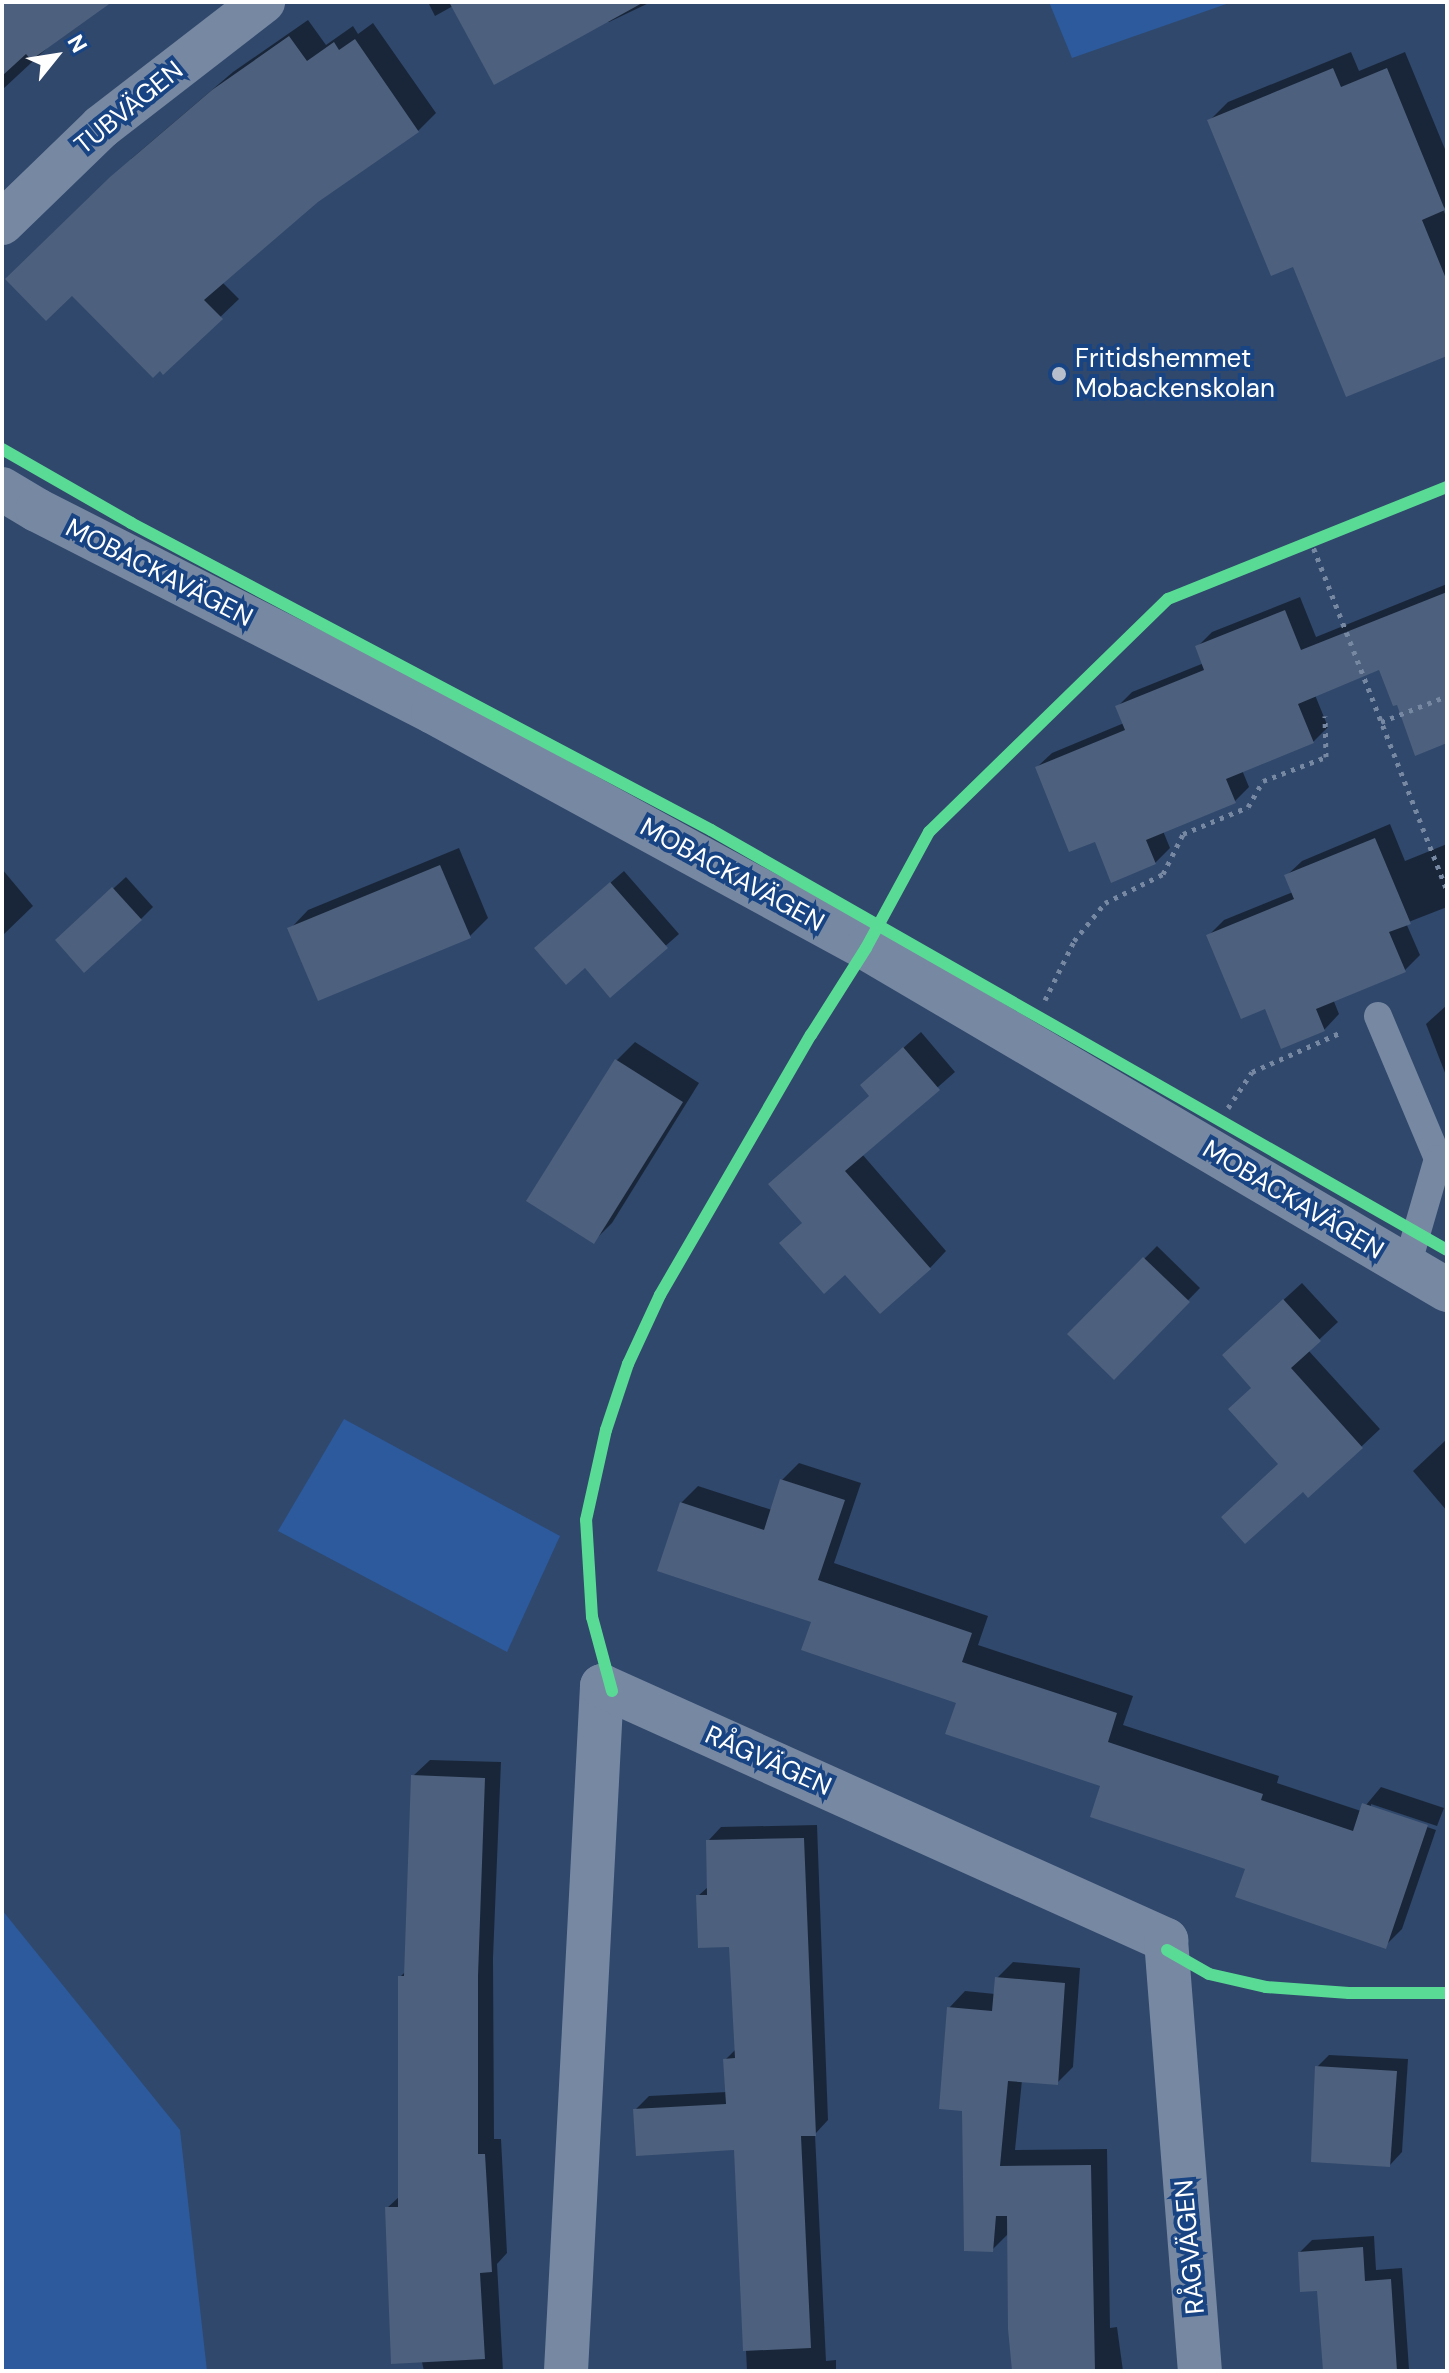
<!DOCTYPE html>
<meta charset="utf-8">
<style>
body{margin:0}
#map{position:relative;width:1449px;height:2373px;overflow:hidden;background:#30486c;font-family:"DM Sans",sans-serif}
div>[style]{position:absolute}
.green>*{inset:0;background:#2c5a9c}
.shadow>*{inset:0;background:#0007}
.building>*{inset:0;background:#4d607d}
.path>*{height:5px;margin-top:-2.5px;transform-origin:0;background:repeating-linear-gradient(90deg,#7788a2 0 4px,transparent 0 10px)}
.service>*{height:28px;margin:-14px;padding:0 14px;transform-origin:14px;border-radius:14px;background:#7788a2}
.minor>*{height:44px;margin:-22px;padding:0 22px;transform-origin:22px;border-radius:22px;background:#7788a2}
.cycleway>*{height:12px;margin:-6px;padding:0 6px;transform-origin:6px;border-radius:6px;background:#5adb95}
.dots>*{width:22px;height:22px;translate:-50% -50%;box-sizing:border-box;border:4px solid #184484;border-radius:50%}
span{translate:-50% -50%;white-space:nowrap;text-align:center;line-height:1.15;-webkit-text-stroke:8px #184484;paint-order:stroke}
.street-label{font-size:26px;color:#fff}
.poi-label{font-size:26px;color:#fff}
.left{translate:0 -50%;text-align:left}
.frame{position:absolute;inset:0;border:4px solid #fff;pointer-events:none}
.north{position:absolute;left:16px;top:16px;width:80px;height:80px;-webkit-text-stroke:6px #184484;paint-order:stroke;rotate:60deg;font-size:22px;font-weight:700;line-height:32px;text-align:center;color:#fff}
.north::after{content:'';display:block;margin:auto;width:28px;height:36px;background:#fff;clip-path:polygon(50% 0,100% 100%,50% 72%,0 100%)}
</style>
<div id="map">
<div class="green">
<div style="clip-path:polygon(1049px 2px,1232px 2px,1072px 58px)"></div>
<div style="clip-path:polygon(344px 1419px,560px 1536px,507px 1652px,278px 1531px)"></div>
<div style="clip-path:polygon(2px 1910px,180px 2130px,207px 2371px,2px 2371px)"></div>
</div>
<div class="shadow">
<div style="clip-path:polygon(2px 2px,108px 2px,59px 37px,2px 90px)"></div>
<div style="clip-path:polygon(428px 2px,651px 2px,609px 22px,453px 6px,435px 16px)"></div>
<div style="clip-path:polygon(308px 20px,326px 45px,353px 26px,358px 34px,373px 23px,436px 113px,418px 131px,317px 200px,222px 282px,239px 299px,163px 372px,131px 159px,233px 72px)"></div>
<div style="clip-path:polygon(1351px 52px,1359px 71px,1405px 52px,1447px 154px,1447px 205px,1443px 209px,1447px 219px,1447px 353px,1210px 120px,1228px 102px)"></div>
<div style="clip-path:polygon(1447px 584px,1447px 741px,1398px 702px,1380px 668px,1315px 695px,1328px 727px,1313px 742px,1242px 770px,1249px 787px,1234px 802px,1163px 831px,1170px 848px,1155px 863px,1096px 839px,1037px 767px,1052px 753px,1124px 723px,1117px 707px,1132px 692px,1204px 663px,1198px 646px,1212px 632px,1300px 597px,1316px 637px)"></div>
<div style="clip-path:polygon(1390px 824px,1405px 861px,1447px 844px,1447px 907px,1406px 923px,1420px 955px,1405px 970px,1333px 999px,1339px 1014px,1324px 1030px,1266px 1007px,1208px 936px,1224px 920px,1293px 892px,1286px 876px,1302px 861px)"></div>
<div style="clip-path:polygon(459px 848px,488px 918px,470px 936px,290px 929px,308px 910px)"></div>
<div style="clip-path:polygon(2px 869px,33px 906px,2px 936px)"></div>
<div style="clip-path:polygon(624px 871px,679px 934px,610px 995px,586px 966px,549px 936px)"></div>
<div style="clip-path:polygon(126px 877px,153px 907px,141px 919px,70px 928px)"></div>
<div style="clip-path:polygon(1447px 1005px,1447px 1078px,1426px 1024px)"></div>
<div style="clip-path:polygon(921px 1032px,955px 1072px,862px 1154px,946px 1251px,930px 1268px,803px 1222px,871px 1095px,862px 1085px)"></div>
<div style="clip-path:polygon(635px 1042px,699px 1083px,612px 1223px,594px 1241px,617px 1060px)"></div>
<div style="clip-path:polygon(1157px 1246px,1200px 1288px,1114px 1377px,1070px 1334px)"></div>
<div style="clip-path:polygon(1302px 1283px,1338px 1322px,1308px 1350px,1380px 1429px,1309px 1496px,1280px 1463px,1253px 1387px,1243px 1337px)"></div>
<div style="clip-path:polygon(1447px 1439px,1447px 1511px,1413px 1471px)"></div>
<div style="clip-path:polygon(799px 1463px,861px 1483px,834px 1563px,988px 1616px,978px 1645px,1133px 1696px,1123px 1725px,1279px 1776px,1277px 1783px,1361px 1811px,1381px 1787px,1444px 1808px,1437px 1826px,1371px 1804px,1371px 1808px,1436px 1830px,1402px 1929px,1385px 1946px,813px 1621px,681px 1503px,698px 1486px,772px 1510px,782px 1480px)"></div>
<div style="clip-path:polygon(430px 1760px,501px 1762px,493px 1958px,494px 2139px,501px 2139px,507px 2253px,497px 2264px,503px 2371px,424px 2371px,387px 2208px,400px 2196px,400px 1977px,407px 1970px,413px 1776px)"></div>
<div style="clip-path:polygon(817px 1825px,828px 2120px,815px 2134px,826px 2361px,836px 2360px,836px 2371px,747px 2371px,736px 2148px,635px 2110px,649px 2096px,727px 2092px,725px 2060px,736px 2049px,731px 1945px,698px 1896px,709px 1886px,708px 1841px,721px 1827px)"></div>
<div style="clip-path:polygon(1013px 1962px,1080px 1968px,1073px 2067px,1057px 2083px,1022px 2080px,1015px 2150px,1107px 2149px,1110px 2328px,1117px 2327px,1123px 2371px,1014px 2371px,1009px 2233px,992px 2250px,964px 2109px,949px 2008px,965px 1991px,995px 1994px,997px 1978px)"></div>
<div style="clip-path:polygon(1329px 2055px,1408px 2059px,1402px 2152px,1390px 2165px,1317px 2067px)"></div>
<div style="clip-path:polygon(1374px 2236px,1376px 2270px,1402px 2268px,1409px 2369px,1325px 2371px,1319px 2289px,1300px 2252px,1312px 2240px)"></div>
</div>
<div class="building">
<div style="clip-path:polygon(2px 2px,112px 2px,31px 60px,26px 54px,2px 76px)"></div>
<div style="clip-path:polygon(449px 2px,644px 2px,494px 85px)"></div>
<div style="clip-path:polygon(289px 36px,307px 61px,334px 42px,339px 50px,355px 39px,419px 132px,318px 202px,204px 300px,223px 319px,163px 375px,160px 371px,153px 378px,72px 296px,46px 321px,5px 279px,110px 177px,212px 90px)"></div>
<div style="clip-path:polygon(1333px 68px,1341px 87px,1387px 68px,1445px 210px,1422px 220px,1447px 281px,1447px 356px,1346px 397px,1293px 267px,1271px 276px,1207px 120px)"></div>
<div style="clip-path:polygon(1447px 592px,1447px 743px,1415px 756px,1397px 705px,1393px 706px,1379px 670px,1298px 704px,1314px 743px,1226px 779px,1236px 803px,1146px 840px,1156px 864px,1111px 883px,1095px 842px,1069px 852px,1035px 767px,1125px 730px,1115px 706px,1204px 670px,1195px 646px,1285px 610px,1301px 650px)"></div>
<div style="clip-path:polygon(1375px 838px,1411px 924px,1389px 932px,1406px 972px,1316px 1009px,1325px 1031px,1281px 1049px,1265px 1009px,1241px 1019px,1206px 935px,1294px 899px,1284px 875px)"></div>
<div style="clip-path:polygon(440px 865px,471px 938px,318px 1001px,287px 928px)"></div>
<div style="clip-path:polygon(610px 882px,668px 948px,610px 998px,585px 968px,566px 985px,534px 948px)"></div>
<div style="clip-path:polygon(112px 887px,142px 920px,84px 973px,55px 940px)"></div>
<div style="clip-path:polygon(903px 1047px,940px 1090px,845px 1171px,931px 1269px,880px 1314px,845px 1275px,824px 1294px,779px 1243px,802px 1223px,768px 1184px,869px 1096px,860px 1085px)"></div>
<div style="clip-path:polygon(615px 1059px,683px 1102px,594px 1244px,526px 1201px)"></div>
<div style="clip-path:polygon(1143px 1257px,1190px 1302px,1114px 1380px,1067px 1334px)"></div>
<div style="clip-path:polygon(1283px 1299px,1321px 1341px,1291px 1368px,1363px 1448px,1308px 1498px,1303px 1492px,1245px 1544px,1221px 1517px,1278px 1464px,1228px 1409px,1251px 1388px,1222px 1355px)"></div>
<div style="clip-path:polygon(780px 1479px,845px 1500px,818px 1580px,972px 1633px,962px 1662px,1117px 1713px,1108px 1742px,1263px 1794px,1261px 1800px,1353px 1831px,1362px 1803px,1428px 1825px,1386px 1949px,1235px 1897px,1245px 1869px,1090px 1817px,1100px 1786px,945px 1734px,956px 1703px,801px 1650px,811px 1622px,657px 1571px,680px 1502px,764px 1530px)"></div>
<div style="clip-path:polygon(411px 1775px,485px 1778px,478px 1976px,478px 2154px,485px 2154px,492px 2272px,480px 2273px,485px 2359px,391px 2364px,385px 2207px,398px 2207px,398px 1976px,404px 1976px)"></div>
<div style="clip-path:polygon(804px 1838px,816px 2136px,801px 2136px,811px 2348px,743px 2351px,734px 2150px,636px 2156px,633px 2109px,726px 2104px,723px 2059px,735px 2058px,729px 1947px,698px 1948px,696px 1895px,707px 1895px,706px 1840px)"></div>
<div style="clip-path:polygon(995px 1977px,1065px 1983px,1058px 2085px,1008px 2081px,1000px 2166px,1091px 2165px,1095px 2371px,1012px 2371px,1008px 2329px,1007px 2216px,996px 2216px,993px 2252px,964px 2251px,962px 2111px,939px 2109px,947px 2007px,992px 2011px)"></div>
<div style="clip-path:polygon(1315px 2066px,1397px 2071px,1390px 2167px,1311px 2162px)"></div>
<div style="clip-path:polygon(1363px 2247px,1365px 2281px,1391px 2279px,1397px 2371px,1323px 2371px,1317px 2291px,1300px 2292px,1298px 2252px)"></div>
</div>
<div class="path">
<div style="left:1310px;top:539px;width:378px;rotate:68.7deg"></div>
<div style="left:1381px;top:722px;width:71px;rotate:-21.5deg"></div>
<div style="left:1045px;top:1000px;width:66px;rotate:-63.8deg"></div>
<div style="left:1074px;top:941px;width:49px;rotate:-50.8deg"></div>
<div style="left:1105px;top:903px;width:65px;rotate:-26.6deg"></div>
<div style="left:1163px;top:874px;width:45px;rotate:-63.4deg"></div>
<div style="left:1183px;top:834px;width:70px;rotate:-22.6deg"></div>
<div style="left:1248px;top:807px;width:30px;rotate:-60deg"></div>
<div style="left:1263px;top:781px;width:67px;rotate:-20.9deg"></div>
<div style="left:1326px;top:757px;width:41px;rotate:-91.4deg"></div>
<div style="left:1228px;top:1108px;width:43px;rotate:-56.3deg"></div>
<div style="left:1252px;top:1072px;width:98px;rotate:-24deg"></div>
</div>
<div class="service">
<div style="left:1378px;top:1016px;width:155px;rotate:67.2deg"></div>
<div style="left:1438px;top:1159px;width:115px;rotate:106.2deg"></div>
</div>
<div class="minor">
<div style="left:2px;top:223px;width:138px;rotate:-44.1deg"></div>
<div style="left:101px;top:127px;width:205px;rotate:-37.7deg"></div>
<div style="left:2px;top:489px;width:41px;rotate:31deg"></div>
<div style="left:37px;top:510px;width:445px;rotate:27deg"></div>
<div style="left:433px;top:712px;width:493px;rotate:28.6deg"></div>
<div style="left:866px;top:948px;width:674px;rotate:30.48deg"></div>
<div style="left:566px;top:2371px;width:686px;rotate:-86.99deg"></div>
<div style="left:602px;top:1686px;width:619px;rotate:24.24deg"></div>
<div style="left:1166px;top:1940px;width:432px;rotate:85.5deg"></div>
</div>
<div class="cycleway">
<div style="left:2px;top:449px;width:149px;rotate:29.8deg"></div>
<div style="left:131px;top:523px;width:656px;rotate:27.89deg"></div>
<div style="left:711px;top:830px;width:847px;rotate:29.71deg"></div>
<div style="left:612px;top:1691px;width:77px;rotate:-105.1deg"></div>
<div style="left:592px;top:1617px;width:97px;rotate:-93.5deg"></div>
<div style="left:586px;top:1520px;width:92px;rotate:-77.5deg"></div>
<div style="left:606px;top:1430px;width:70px;rotate:-71.6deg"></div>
<div style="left:628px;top:1364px;width:76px;rotate:-65.1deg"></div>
<div style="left:660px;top:1295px;width:301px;rotate:-59.9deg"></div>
<div style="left:811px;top:1035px;width:103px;rotate:-57.7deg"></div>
<div style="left:866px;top:948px;width:132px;rotate:-61.5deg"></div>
<div style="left:929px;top:832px;width:334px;rotate:-44.3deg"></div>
<div style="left:1168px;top:599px;width:301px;rotate:-21.9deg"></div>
<div style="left:1167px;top:1950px;width:48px;rotate:29.7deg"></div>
<div style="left:1209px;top:1974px;width:58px;rotate:12.8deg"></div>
<div style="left:1266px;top:1987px;width:83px;rotate:4.1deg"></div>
<div style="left:1349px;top:1993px;width:98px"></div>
</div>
<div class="dots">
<div style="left:1059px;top:374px;background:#b7bfcc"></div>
</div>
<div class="street-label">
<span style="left:129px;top:108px;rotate:-39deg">TUBVÄGEN</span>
<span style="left:159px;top:573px;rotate:27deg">MOBACKAVÄGEN</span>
<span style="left:732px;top:875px;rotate:29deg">MOBACKAVÄGEN</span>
<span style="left:1293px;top:1200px;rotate:31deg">MOBACKAVÄGEN</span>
<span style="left:768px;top:1761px;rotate:24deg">RÅGVÄGEN</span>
<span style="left:1190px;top:2247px;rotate:-95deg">RÅGVÄGEN</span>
</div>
<div class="poi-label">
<span class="left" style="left:1075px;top:374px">Fritidshemmet<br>Mobackenskolan</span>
</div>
<div class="frame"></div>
<div class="north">N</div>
</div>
